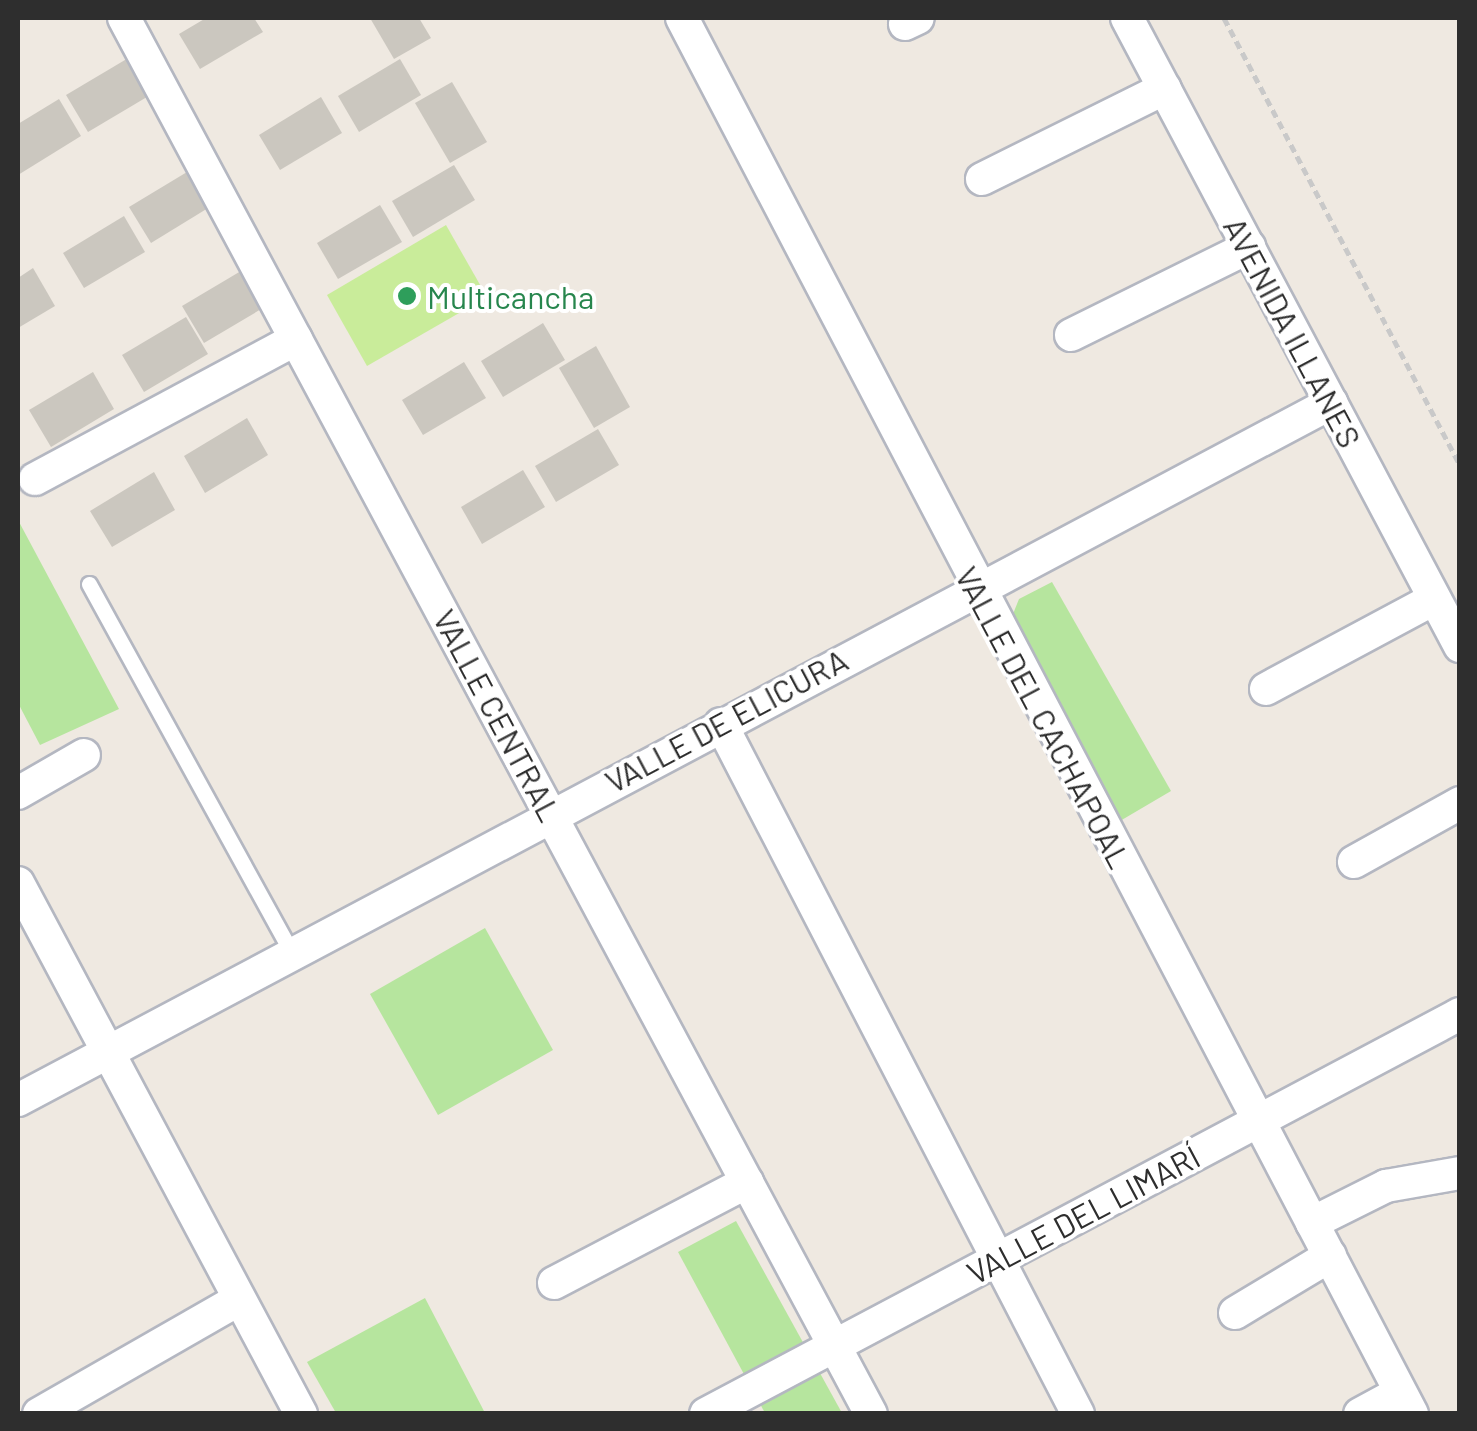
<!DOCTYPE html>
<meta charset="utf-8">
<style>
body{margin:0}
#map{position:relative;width:1477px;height:1431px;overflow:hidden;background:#efe9e1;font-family:Barlow,sans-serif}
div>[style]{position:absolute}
.green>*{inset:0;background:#b6e59e}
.pitch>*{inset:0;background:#c9ec9a}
.building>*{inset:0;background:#cbc7bf}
.path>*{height:5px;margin-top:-2.5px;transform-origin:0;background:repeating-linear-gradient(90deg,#c9c9c9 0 8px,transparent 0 13px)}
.roads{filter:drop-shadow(2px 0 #b4b7c1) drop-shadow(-2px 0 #b4b7c1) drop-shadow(0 2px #b4b7c1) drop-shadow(0 -2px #b4b7c1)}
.service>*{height:15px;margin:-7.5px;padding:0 7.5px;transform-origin:7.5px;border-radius:7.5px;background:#fff}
.minor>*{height:32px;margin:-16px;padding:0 16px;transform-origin:16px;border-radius:16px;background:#fff}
.dots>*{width:28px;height:28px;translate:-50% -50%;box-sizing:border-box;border:5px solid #fff;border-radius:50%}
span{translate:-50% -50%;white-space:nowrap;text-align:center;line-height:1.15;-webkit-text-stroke:8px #fff;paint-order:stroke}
.leisure-label{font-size:32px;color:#27864d}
.left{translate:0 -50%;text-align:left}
.street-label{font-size:32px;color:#2e2e2e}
.frame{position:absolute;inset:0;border:20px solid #2e2e2e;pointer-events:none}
</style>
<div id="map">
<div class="green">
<div style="clip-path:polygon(18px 520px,119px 709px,40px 745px,18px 703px)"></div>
<div style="clip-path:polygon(1052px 582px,1171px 791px,1120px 821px,1011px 619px,1019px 599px)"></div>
<div style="clip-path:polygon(485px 928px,553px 1050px,438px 1115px,370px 994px)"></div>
<div style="clip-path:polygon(736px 1221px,842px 1413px,765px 1413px,678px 1252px)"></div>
<div style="clip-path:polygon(425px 1298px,485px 1413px,336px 1413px,307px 1362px)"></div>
</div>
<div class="pitch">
<div style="clip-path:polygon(446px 225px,487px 297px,367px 366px,327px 295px)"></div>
</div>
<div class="building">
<div style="clip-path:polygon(206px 18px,254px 18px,263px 32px,200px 69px,179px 34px)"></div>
<div style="clip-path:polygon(370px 18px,419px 18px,431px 38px,394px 59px)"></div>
<div style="clip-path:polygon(130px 57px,152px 94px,88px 132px,66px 95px)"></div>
<div style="clip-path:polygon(400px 59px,421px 95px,359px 132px,338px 96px)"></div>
<div style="clip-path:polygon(452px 82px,487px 142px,450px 163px,415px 103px)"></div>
<div style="clip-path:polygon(321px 97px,342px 133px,280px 170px,259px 135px)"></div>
<div style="clip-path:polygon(59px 99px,81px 136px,18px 175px,18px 124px)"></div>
<div style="clip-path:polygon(454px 165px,475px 200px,413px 237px,392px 201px)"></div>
<div style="clip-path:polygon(192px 169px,213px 205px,151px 243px,129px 207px)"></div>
<div style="clip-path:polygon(380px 205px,402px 242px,338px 279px,317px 243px)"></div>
<div style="clip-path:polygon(124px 216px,145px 252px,84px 288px,63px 253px)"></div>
<div style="clip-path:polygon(33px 268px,55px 306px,18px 328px,18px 278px)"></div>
<div style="clip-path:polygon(246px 268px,268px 305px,204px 343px,182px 306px)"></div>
<div style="clip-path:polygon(186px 317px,208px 354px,144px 392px,122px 355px)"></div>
<div style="clip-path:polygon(543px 323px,565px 360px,503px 397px,481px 361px)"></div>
<div style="clip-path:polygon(596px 346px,630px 407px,594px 428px,559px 368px)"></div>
<div style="clip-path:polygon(464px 362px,486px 398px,423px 435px,402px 400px)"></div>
<div style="clip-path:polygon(93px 372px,114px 409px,51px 447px,29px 410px)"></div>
<div style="clip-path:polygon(247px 418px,268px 455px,205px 493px,184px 456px)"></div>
<div style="clip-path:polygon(598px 429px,619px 465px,556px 502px,535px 466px)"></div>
<div style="clip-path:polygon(523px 470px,545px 507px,482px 544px,461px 507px)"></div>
<div style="clip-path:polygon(154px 472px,175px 510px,112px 547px,90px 511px)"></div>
</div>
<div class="path">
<div style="left:1224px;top:18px;width:505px;rotate:62.17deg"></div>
</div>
<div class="roads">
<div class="service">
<div style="left:89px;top:584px;width:421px;rotate:61.2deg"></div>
</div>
<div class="minor">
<div style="left:124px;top:18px;width:1583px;rotate:61.85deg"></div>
<div style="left:682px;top:18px;width:1575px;rotate:62.39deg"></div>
<div style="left:1127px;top:18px;width:711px;rotate:62.07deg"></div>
<div style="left:905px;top:24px;width:14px;rotate:-25deg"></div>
<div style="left:982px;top:179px;width:204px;rotate:-26.4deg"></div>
<div style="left:1071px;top:335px;width:199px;rotate:-26.3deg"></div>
<div style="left:35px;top:479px;width:296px;rotate:-28.2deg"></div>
<div style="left:1266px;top:689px;width:191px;rotate:-28.2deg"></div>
<div style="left:721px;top:724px;width:777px;rotate:62.64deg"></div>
<div style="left:18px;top:793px;width:76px;rotate:-29.9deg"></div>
<div style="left:1354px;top:862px;width:121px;rotate:-29.1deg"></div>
<div style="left:18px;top:883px;width:602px;rotate:61.94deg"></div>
<div style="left:18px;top:1100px;width:1487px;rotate:-27.96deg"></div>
<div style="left:1312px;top:1223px;width:83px;rotate:-26.6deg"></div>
<div style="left:1386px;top:1186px;width:75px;rotate:-10deg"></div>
<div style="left:554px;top:1283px;width:218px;rotate:-27.6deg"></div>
<div style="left:1235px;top:1313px;width:111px;rotate:-31deg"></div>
<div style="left:39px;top:1414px;width:229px;rotate:-29.8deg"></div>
<div style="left:706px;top:1414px;width:854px;rotate:-27.95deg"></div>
<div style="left:1360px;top:1414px;width:44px;rotate:-28.3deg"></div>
</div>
</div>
<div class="dots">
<div style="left:407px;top:296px;background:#2e9e5b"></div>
</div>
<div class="leisure-label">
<span class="left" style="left:427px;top:296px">Multicancha</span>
</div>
<div class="street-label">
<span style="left:1293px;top:332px;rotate:62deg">AVENIDA ILLANES</span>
<span style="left:498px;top:715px;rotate:62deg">VALLE CENTRAL</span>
<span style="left:1044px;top:717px;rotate:62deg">VALLE DEL CACHAPOAL</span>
<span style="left:726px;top:720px;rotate:-28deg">VALLE DE ELICURA</span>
<span style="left:1083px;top:1214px;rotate:-28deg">VALLE DEL LIMARÍ</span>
</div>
<div class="frame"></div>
</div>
